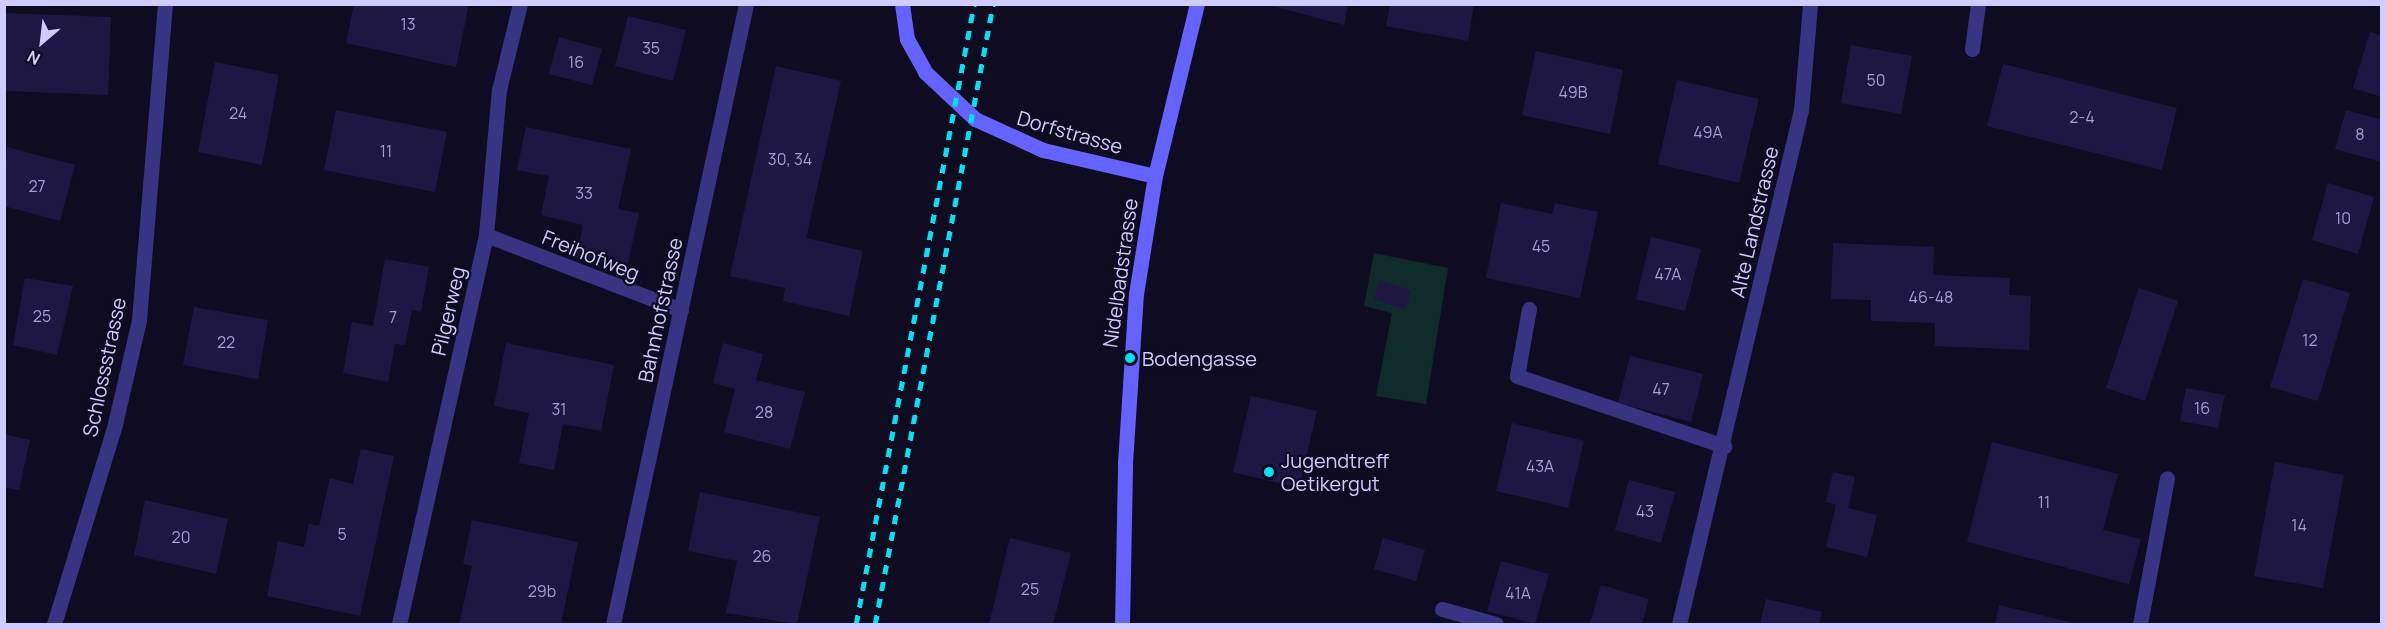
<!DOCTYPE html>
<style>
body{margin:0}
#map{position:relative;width:2386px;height:629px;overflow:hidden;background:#0f0c21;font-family:Manrope,sans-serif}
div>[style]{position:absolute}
.green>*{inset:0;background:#0f2c2a}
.building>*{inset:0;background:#1f1743}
.street>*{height:15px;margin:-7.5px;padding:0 7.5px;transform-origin:7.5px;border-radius:7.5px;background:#373583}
.secondary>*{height:15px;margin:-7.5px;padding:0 7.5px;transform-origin:7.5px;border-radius:7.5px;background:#6563ff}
.rail>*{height:4.5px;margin-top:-2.25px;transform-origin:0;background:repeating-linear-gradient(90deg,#00e2f7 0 9px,transparent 0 17px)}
.dots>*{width:16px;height:16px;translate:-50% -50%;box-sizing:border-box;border:3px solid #0f0c21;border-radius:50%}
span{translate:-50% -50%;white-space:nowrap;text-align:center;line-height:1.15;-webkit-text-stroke:4.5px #0f0c21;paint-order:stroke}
.number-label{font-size:16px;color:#a49fd0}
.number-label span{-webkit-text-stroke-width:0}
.street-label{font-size:20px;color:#d1ccff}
.poi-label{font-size:20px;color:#d1ccff}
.left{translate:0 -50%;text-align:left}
.frame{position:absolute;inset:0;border:6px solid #d1ccff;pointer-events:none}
.north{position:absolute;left:12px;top:12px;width:60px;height:60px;-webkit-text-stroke:4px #0f0c21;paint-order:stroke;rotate:208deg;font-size:16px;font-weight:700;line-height:24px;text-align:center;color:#d1ccff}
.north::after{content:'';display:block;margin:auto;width:21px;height:27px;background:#d1ccff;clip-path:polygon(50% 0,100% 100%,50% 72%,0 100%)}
</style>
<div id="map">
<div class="green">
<div style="clip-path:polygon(1374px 253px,1448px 268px,1426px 404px,1376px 396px,1392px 313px,1364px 306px)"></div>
</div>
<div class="building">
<div style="clip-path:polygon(354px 4px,469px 4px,456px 67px,346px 43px)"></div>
<div style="clip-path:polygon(1265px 4px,1348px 4px,1344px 25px)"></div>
<div style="clip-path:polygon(1390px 4px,1474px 4px,1468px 41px,1386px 26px)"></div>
<div style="clip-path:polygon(4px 13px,111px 17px,108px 95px,4px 91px)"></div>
<div style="clip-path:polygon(628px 16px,686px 30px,673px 81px,615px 66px)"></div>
<div style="clip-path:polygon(2370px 32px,2382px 36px,2382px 97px,2353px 88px)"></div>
<div style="clip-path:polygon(559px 37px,602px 49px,592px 85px,549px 74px)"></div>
<div style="clip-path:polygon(1851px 45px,1912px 56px,1901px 114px,1841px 103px)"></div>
<div style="clip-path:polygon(1536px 51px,1623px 70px,1610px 134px,1522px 115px)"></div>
<div style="clip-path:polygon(215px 62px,279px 75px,262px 165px,198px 152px)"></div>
<div style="clip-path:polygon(2003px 64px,2177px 108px,2162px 170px,1987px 126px)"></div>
<div style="clip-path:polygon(776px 66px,841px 81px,806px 238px,863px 251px,849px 316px,783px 301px,785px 288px,730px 276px)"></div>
<div style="clip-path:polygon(1677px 80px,1759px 99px,1739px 183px,1658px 164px)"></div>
<div style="clip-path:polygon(336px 110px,447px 132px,435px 192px,324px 170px)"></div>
<div style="clip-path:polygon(2346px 110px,2382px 120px,2382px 162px,2335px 149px)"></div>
<div style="clip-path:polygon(526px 127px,631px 149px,618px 209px,639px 213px,627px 267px,576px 257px,583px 225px,541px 215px,549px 176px,517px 170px)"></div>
<div style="clip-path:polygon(7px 147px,75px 165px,60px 221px,4px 206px)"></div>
<div style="clip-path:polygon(2328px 183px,2374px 197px,2358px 254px,2312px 240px)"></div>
<div style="clip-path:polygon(1501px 203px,1552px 214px,1555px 203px,1598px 212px,1580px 298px,1486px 278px)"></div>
<div style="clip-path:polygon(1651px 237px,1701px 249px,1685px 311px,1636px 299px)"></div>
<div style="clip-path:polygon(1833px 243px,1934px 247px,1933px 275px,2010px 278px,2009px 295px,2031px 296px,2029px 350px,1935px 346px,1935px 323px,1871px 321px,1871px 300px,1831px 299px)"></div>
<div style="clip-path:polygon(385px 259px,429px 267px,421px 312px,412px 310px,405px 345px,395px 344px,388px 382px,343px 373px,352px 322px,373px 326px)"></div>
<div style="clip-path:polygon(25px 278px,73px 286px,57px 355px,13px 345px)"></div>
<div style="clip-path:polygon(2303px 279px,2350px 293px,2318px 401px,2270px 387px)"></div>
<div style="clip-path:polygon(1380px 280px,1411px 291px,1405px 310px,1374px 299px)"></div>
<div style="clip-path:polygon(2139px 288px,2178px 301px,2145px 401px,2106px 388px)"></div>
<div style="clip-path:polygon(194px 307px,268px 320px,258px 379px,183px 365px)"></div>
<div style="clip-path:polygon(506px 343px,614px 365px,601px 431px,563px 424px,554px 470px,519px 463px,529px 413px,494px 406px)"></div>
<div style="clip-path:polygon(723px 343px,763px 354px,756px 380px,805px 392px,790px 449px,724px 432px,735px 389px,713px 383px)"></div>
<div style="clip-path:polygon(1630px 356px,1703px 374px,1691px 422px,1618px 403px)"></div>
<div style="clip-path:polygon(2186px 388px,2225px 395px,2218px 428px,2180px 421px)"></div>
<div style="clip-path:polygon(1251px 396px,1317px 411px,1299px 488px,1233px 472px)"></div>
<div style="clip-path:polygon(1512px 423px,1584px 441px,1568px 508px,1496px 491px)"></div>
<div style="clip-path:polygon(4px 434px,30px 440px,19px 490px,4px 487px)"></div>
<div style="clip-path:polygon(1992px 442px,2118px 474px,2103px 530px,2141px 539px,2129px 584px,1967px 542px)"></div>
<div style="clip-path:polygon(361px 449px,394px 456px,360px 616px,267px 596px,278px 541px,304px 547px,309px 524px,319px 526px,330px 478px,353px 484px)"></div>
<div style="clip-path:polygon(2275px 462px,2344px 475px,2323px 588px,2254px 576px)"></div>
<div style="clip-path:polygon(1833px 472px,1855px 477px,1848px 508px,1877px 515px,1867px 557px,1826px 547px,1836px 505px,1826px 502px)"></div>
<div style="clip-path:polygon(1629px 480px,1675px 492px,1661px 543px,1615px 530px)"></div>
<div style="clip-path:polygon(700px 492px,820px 517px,797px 624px,726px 613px,737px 561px,688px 551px)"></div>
<div style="clip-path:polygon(145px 500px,228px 519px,216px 574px,134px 555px)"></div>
<div style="clip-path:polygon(472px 520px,578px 542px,561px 624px,459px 624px,472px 566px,463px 564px)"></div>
<div style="clip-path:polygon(1010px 538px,1071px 553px,1053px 624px,989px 624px)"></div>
<div style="clip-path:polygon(1383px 538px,1425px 550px,1416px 581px,1374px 569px)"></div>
<div style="clip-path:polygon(1501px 561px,1549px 574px,1535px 624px,1487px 611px)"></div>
<div style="clip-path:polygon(1601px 585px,1649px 599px,1642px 624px,1590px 624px)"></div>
<div style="clip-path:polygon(1766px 599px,1822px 612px,1819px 624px,1760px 624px)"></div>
<div style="clip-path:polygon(1999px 605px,2078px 624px,1995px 624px)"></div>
</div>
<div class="street">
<div style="left:1972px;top:49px;width:45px;rotate:-82.4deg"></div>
<div style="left:486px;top:235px;width:209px;rotate:21deg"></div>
<div style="left:1529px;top:309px;width:68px;rotate:100.2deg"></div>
<div style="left:1517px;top:376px;width:219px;rotate:18.7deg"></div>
<div style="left:1442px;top:609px;width:56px;rotate:15.5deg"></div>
<div style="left:54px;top:624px;width:209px;rotate:-73deg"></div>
<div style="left:115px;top:424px;width:107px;rotate:-77deg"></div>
<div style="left:139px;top:320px;width:317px;rotate:-85.3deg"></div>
<div style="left:399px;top:624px;width:399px;rotate:-77.4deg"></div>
<div style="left:486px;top:235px;width:146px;rotate:-84.9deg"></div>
<div style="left:499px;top:90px;width:89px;rotate:-76.3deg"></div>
<div style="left:613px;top:624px;width:634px;rotate:-77.89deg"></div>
<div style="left:1679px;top:624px;width:528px;rotate:-76.65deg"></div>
<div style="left:1801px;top:110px;width:106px;rotate:-85.1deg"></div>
<div style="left:2140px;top:624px;width:148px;rotate:-79.5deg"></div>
</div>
<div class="secondary">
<div style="left:902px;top:4px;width:35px;rotate:82deg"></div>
<div style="left:907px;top:39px;width:38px;rotate:61deg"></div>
<div style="left:925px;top:72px;width:69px;rotate:43.2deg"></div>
<div style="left:975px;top:119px;width:75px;rotate:24.5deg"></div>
<div style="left:1043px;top:150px;width:115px;rotate:13.1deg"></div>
<div style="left:1122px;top:624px;width:161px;rotate:-88.9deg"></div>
<div style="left:1125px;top:463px;width:169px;rotate:-86.3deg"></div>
<div style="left:1136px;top:294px;width:120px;rotate:-80.9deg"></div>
<div style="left:1155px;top:176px;width:177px;rotate:-76.3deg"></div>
</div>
<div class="rail">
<div style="left:856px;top:624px;width:631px;rotate:-79.22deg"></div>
<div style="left:875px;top:624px;width:631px;rotate:-79.22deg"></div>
</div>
<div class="dots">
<div style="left:1130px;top:358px;background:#00e2f7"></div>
<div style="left:1269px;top:472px;background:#00e2f7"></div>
</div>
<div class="number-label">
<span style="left:408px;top:24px">13</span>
<span style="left:651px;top:48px">35</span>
<span style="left:576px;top:62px">16</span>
<span style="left:1876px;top:80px">50</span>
<span style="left:1573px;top:92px">49B</span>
<span style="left:238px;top:113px">24</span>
<span style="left:2082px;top:117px">2-4</span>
<span style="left:1708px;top:132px">49A</span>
<span style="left:2360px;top:134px">8</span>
<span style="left:386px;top:151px">11</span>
<span style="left:790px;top:159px">30, 34</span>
<span style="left:37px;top:186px">27</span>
<span style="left:584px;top:193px">33</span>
<span style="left:2343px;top:218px">10</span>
<span style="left:1541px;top:246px">45</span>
<span style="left:1668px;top:274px">47A</span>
<span style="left:1931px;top:297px">46-48</span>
<span style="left:42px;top:316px">25</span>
<span style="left:393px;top:317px">7</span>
<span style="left:2310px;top:340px">12</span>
<span style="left:226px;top:342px">22</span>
<span style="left:1661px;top:389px">47</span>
<span style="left:2202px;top:408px">16</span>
<span style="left:559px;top:409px">31</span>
<span style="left:764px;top:412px">28</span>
<span style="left:1540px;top:466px">43A</span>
<span style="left:2044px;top:502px">11</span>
<span style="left:1645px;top:511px">43</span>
<span style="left:2299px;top:525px">14</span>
<span style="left:342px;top:534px">5</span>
<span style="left:181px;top:537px">20</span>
<span style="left:762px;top:556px">26</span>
<span style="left:1030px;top:589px">25</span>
<span style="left:542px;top:591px">29b</span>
<span style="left:1518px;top:593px">41A</span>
</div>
<div class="street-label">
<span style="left:1070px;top:132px;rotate:16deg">Dorfstrasse</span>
<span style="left:1754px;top:222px;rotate:-77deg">Alte Landstrasse</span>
<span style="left:591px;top:255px;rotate:22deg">Freihofweg</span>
<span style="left:1120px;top:273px;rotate:-82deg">Nidelbadstrasse</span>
<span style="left:660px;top:310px;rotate:-78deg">Bahnhofstrasse</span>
<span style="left:448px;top:311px;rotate:-77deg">Pilgerweg</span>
<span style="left:104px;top:367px;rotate:-78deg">Schlossstrasse</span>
</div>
<div class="poi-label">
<span class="left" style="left:1142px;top:358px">Bodengasse</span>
<span class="left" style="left:1281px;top:472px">Jugendtreff<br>Oetikergut</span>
</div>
<div class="frame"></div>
<div class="north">N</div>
</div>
